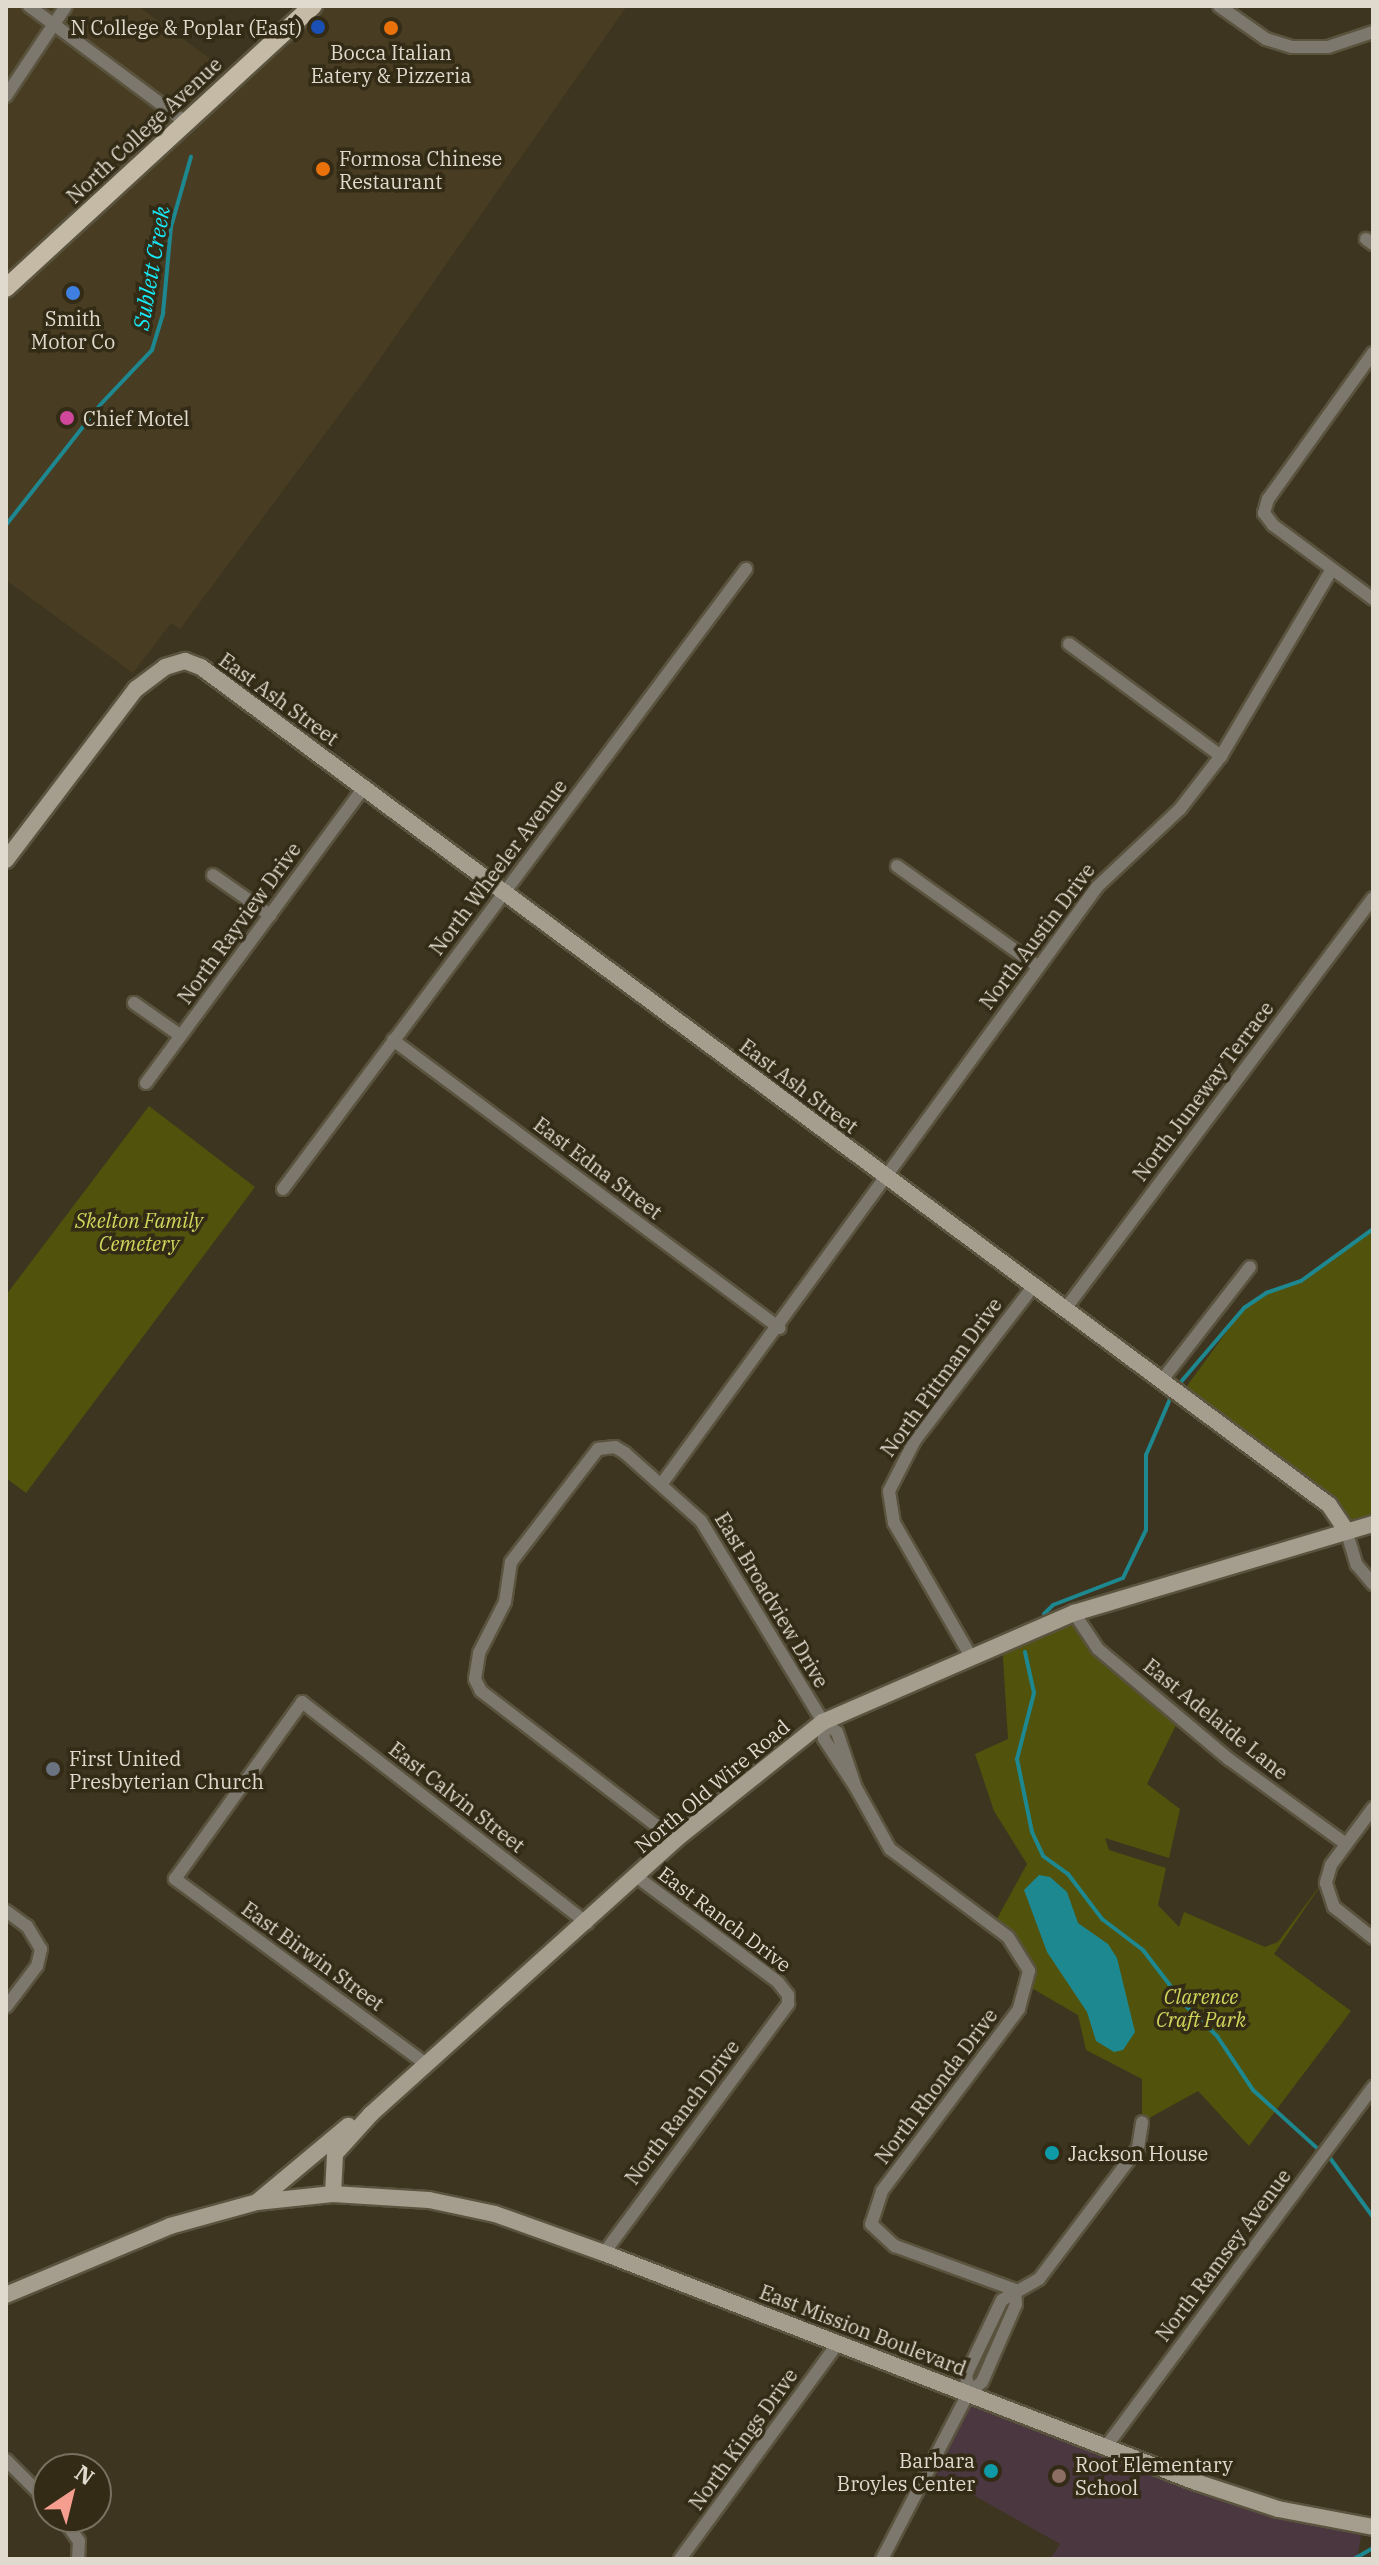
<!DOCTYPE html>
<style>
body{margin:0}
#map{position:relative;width:1379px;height:2565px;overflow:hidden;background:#3d351f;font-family:"IBM Plex Serif",serif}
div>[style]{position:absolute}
.built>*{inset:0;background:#483d22}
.education>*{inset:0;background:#4a3740}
.green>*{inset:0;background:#51520c}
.water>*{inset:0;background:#1e8891}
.stream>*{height:4px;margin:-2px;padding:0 2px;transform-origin:2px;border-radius:2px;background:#1e8891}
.roads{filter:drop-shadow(2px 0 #5a533e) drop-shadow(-2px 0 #5a533e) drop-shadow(0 2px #5a533e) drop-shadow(0 -2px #5a533e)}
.street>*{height:12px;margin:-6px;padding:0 6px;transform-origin:6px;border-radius:6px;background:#7d786e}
.secondary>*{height:16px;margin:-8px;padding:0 8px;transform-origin:8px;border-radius:8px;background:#a59d8d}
.primary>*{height:18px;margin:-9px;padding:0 9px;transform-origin:9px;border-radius:9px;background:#c4baa5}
.dots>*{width:22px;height:22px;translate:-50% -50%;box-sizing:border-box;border:4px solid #332b16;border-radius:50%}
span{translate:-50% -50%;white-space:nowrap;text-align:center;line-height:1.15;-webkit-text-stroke:7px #332b16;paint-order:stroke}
.poi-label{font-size:20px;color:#dfdacd}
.right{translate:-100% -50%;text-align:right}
.left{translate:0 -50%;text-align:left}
.street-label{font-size:20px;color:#dfdacd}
.park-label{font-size:20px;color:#d1d55c;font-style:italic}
.water-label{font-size:22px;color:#18eaf9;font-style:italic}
.frame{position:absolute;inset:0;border:8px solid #dfdacd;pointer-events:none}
.north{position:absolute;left:32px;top:2453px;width:80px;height:80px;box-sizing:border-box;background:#332b16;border:2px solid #78715f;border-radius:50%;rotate:35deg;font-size:22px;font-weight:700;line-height:32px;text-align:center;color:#dfdacd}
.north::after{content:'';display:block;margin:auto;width:28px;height:36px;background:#f59d8e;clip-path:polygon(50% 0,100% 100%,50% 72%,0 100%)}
</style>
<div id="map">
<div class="built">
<div style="clip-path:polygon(6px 6px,138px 6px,235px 77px,313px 6px,627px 6px,365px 380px,180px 629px,171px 623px,133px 673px,6px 580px)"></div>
</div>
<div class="education">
<div style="clip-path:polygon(969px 2392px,1196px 2482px,1363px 2526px,1357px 2559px,1050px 2559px,1060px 2544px,929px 2470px)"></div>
</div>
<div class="green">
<div style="clip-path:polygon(149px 1106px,255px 1187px,26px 1493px,6px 1478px,6px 1295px)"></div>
<div style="clip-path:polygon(1373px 1229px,1373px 1524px,1346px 1530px,1329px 1505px,1181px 1394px,1244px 1308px,1266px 1293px,1301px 1281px)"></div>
<div style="clip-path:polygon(1074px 1613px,1088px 1640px,1181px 1715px,1147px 1784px,1180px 1809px,1169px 1858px,1105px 1838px,1109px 1850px,1166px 1868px,1158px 1905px,1179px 1927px,1184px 1912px,1265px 1947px,1278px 1942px,1327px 1876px,1274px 1954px,1351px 2011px,1249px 2146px,1198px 2091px,1142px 2122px,1142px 2079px,1086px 2050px,1078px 2015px,1028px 1986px,1029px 1971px,993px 1926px,1027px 1864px,994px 1811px,975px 1754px,1008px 1739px,1002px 1642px)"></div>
</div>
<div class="water">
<div style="clip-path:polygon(1039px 1875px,1050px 1877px,1067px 1892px,1078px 1923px,1108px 1944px,1117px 1958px,1135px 2032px,1123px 2050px,1114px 2052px,1096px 2041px,1087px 2012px,1047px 1952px,1024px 1890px)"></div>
</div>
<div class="stream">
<div style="left:6px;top:525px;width:152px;rotate:-51.9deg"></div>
<div style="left:100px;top:405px;width:76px;rotate:-46.6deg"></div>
<div style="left:152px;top:350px;width:39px;rotate:-73deg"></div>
<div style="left:163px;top:313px;width:86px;rotate:-84.7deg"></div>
<div style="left:171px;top:227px;width:73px;rotate:-74.1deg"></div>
<div style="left:1180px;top:1383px;width:99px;rotate:-49.5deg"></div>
<div style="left:1244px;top:1308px;width:27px;rotate:-34deg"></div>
<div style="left:1266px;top:1293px;width:37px;rotate:-19deg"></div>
<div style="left:1301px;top:1281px;width:89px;rotate:-35.8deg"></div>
<div style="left:1044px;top:1614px;width:13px;rotate:-45deg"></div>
<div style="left:1053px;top:1605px;width:75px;rotate:-21.1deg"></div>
<div style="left:1123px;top:1578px;width:53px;rotate:-64.4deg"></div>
<div style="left:1146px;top:1530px;width:75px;rotate:-90deg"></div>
<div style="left:1146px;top:1455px;width:61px;rotate:-66.8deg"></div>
<div style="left:1025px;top:1652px;width:42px;rotate:77.6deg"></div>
<div style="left:1034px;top:1693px;width:68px;rotate:104.4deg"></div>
<div style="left:1017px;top:1759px;width:75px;rotate:78.4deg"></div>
<div style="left:1032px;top:1832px;width:26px;rotate:65deg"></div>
<div style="left:1043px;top:1856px;width:31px;rotate:36deg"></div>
<div style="left:1068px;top:1874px;width:56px;rotate:52.9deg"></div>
<div style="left:1102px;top:1919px;width:51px;rotate:37.1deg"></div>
<div style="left:1143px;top:1950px;width:69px;rotate:52.6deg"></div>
<div style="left:1185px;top:2005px;width:45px;rotate:44.1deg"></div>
<div style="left:1217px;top:2036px;width:65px;rotate:56.3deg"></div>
<div style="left:1253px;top:2090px;width:88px;rotate:42.2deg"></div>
<div style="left:1330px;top:2158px;width:73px;rotate:53.9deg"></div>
<div style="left:1354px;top:2559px;width:22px;rotate:-30deg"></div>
</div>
<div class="roads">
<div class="street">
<div style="left:29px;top:6px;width:194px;rotate:36.6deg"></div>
<div style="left:1219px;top:6px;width:57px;rotate:35.1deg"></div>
<div style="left:1266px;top:39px;width:27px;rotate:17deg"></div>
<div style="left:1292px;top:47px;width:36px"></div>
<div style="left:1328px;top:47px;width:47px;rotate:-18.4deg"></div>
<div style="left:6px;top:96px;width:108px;rotate:-56.3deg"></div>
<div style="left:1366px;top:239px;width:9px;rotate:36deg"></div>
<div style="left:1373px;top:353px;width:180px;rotate:125.7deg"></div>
<div style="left:1268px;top:499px;width:15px;rotate:106deg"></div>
<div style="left:1264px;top:513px;width:15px;rotate:53deg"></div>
<div style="left:1273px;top:525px;width:124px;rotate:36.5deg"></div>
<div style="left:1069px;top:644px;width:189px;rotate:36.4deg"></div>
<div style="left:897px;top:866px;width:172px;rotate:35.5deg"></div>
<div style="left:213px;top:875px;width:70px;rotate:35.1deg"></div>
<div style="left:134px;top:1003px;width:57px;rotate:35.1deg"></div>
<div style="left:393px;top:1040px;width:482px;rotate:36.7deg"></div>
<div style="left:146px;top:1083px;width:369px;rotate:-53.6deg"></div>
<div style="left:283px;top:1189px;width:774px;rotate:-53.25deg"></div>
<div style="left:1066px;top:1308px;width:512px;rotate:-53.17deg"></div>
<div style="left:1162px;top:1380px;width:143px;rotate:-52.1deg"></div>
<div style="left:663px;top:1482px;width:736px;rotate:-53.89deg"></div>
<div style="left:1097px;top:887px;width:114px;rotate:-43.2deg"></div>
<div style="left:1180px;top:809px;width:67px;rotate:-52.3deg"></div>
<div style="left:1221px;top:756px;width:217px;rotate:-59.3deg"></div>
<div style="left:1346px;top:1530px;width:37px;rotate:73deg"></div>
<div style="left:1357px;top:1565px;width:25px;rotate:50deg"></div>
<div style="left:1074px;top:1613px;width:43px;rotate:56.3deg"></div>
<div style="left:1098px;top:1649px;width:172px;rotate:40.1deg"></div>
<div style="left:1230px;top:1760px;width:143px;rotate:35.9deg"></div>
<div style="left:970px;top:1655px;width:152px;rotate:-119.9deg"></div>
<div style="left:894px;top:1523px;width:32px;rotate:-99deg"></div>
<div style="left:889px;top:1491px;width:57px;rotate:-63deg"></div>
<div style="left:915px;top:1440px;width:197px;rotate:-52.4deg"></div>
<div style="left:856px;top:1788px;width:70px;rotate:60.9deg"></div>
<div style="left:890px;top:1849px;width:147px;rotate:36.7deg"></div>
<div style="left:1008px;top:1937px;width:40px;rotate:58deg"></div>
<div style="left:1029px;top:1971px;width:39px;rotate:105deg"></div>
<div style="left:1019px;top:2009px;width:228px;rotate:127deg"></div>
<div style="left:882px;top:2191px;width:35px;rotate:108deg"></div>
<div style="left:871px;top:2224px;width:33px;rotate:43deg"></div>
<div style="left:895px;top:2246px;width:128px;rotate:20.1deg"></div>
<div style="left:1373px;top:1808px;width:71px;rotate:126.4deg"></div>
<div style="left:1331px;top:1865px;width:19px;rotate:106deg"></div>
<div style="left:1326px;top:1883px;width:25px;rotate:72deg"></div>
<div style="left:1334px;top:1907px;width:50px;rotate:38.5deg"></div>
<div style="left:675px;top:1840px;width:245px;rotate:-142.5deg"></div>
<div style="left:481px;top:1691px;width:13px;rotate:-117deg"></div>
<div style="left:475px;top:1679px;width:26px;rotate:-81deg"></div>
<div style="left:479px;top:1653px;width:57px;rotate:-63deg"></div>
<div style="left:505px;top:1602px;width:40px;rotate:-81.5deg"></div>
<div style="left:511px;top:1562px;width:143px;rotate:-52.4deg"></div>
<div style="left:598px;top:1449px;width:17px;rotate:-7deg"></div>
<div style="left:615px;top:1447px;width:12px;rotate:31deg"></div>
<div style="left:625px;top:1453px;width:102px;rotate:41.8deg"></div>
<div style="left:701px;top:1521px;width:235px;rotate:58.7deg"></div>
<div style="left:823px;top:1722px;width:17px;rotate:36deg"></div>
<div style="left:837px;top:1732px;width:59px;rotate:71.3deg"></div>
<div style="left:856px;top:1788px;width:59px;rotate:-123.1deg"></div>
<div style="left:824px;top:1739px;width:17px;rotate:-93deg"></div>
<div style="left:6px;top:1911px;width:26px;rotate:36deg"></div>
<div style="left:27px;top:1926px;width:27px;rotate:59deg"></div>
<div style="left:41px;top:1949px;width:17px;rotate:103deg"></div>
<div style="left:37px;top:1966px;width:51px;rotate:127.1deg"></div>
<div style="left:426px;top:2064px;width:312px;rotate:-143.6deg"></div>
<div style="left:175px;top:1879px;width:218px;rotate:-54.3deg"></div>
<div style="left:302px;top:1702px;width:361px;rotate:37.8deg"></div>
<div style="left:604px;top:2253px;width:310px;rotate:-53.5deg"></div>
<div style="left:788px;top:2004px;width:9px;rotate:-90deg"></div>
<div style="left:788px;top:1995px;width:16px;rotate:-128deg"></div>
<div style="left:778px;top:1982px;width:177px;rotate:-143.3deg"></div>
<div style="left:969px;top:2392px;width:17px;rotate:-100deg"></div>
<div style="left:966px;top:2375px;width:83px;rotate:-64.4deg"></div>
<div style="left:1002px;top:2300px;width:43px;rotate:-29.6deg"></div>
<div style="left:1039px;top:2279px;width:164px;rotate:-52.9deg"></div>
<div style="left:1138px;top:2148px;width:26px;rotate:-81deg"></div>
<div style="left:1105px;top:2448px;width:450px;rotate:-53.4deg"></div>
<div style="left:6px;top:2460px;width:59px;rotate:45deg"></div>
<div style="left:62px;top:2517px;width:29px;rotate:55deg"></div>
<div style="left:79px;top:2541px;width:18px;rotate:93deg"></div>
<div style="left:680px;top:2559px;width:269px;rotate:-53.8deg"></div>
<div style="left:882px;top:2559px;width:188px;rotate:-62.5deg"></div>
<div style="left:969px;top:2392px;width:16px;rotate:-38deg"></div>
<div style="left:982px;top:2382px;width:85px;rotate:-66.4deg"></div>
<div style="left:1016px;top:2304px;width:14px;rotate:-94deg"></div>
</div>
<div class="secondary">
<div style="left:6px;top:860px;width:215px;rotate:-52.8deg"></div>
<div style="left:136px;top:689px;width:36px;rotate:-37deg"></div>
<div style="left:165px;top:667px;width:21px;rotate:-17deg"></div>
<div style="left:185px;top:661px;width:17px;rotate:21deg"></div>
<div style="left:201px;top:667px;width:1405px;rotate:36.61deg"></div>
<div style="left:1329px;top:1505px;width:30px;rotate:56deg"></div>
<div style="left:333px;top:2194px;width:40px;rotate:-87.1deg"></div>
<div style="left:335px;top:2154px;width:54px;rotate:-48deg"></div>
<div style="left:371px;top:2114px;width:409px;rotate:-42deg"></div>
<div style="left:675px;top:1840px;width:189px;rotate:-38.6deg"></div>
<div style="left:823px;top:1722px;width:274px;rotate:-23.5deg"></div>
<div style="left:1074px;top:1613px;width:312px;rotate:-16.6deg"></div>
<div style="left:257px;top:2202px;width:119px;rotate:-39.9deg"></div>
<div style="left:6px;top:2295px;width:178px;rotate:-22.8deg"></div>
<div style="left:170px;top:2226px;width:90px;rotate:-15.4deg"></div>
<div style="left:257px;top:2202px;width:76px;rotate:-6deg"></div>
<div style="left:333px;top:2194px;width:96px;rotate:3.6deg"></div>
<div style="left:429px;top:2200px;width:67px;rotate:12deg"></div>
<div style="left:495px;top:2214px;width:116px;rotate:19.7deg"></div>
<div style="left:604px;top:2253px;width:635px;rotate:21.15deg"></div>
<div style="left:1196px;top:2482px;width:86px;rotate:18.2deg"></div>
<div style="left:1278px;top:2509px;width:97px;rotate:10.7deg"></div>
</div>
<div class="primary">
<div style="left:6px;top:288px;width:417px;rotate:-42.6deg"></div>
</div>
</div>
<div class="dots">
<div style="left:318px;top:27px;background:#1a4fb4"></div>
<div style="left:391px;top:28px;background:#e8710a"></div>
<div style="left:323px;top:169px;background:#e8710a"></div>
<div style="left:73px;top:293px;background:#3f7fe0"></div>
<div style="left:67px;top:418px;background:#d1479c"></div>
<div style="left:53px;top:1769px;background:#6b7280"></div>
<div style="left:1052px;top:2153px;background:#0f9aa8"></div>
<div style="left:991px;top:2471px;background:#0f9aa8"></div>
<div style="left:1059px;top:2476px;background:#8d6e63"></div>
</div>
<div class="poi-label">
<span class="right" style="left:302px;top:27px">N College &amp; Poplar (East)</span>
<span style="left:391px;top:64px">Bocca Italian<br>Eatery &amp; Pizzeria</span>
<span class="left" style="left:339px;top:170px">Formosa Chinese<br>Restaurant</span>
<span style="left:73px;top:330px">Smith<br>Motor Co</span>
<span class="left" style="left:83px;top:418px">Chief Motel</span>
<span class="left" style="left:69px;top:1770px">First United<br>Presbyterian Church</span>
<span class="left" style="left:1068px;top:2153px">Jackson House</span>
<span class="right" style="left:975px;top:2472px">Barbara<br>Broyles Center</span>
<span class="left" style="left:1075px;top:2476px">Root Elementary<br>School</span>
</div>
<div class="street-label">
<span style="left:144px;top:130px;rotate:-43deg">North College Avenue</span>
<span style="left:279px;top:699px;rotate:36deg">East Ash Street</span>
<span style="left:498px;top:867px;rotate:-53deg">North Wheeler Avenue</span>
<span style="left:239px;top:923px;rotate:-54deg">North Rayview Drive</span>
<span style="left:1037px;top:936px;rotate:-53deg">North Austin Drive</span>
<span style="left:799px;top:1086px;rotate:37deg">East Ash Street</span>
<span style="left:1203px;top:1091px;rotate:-53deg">North Juneway Terrace</span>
<span style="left:598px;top:1168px;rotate:37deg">East Edna Street</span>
<span style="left:941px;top:1377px;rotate:-54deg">North Pittman Drive</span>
<span style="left:772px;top:1600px;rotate:59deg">East Broadview Drive</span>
<span style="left:1216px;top:1719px;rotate:39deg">East Adelaide Lane</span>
<span style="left:712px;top:1786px;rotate:-40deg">North Old Wire Road</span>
<span style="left:457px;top:1797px;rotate:38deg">East Calvin Street</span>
<span style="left:725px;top:1919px;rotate:37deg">East Ranch Drive</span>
<span style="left:313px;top:1956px;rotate:36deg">East Birwin Street</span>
<span style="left:936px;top:2086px;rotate:-53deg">North Rhonda Drive</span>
<span style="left:682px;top:2112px;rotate:-53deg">North Ranch Drive</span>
<span style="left:1223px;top:2255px;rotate:-53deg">North Ramsey Avenue</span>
<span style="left:863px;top:2330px;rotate:21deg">East Mission Boulevard</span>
<span style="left:743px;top:2439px;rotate:-54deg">North Kings Drive</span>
</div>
<div class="park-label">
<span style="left:139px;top:1232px">Skelton Family<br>Cemetery</span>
<span style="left:1201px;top:2008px">Clarence<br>Craft Park</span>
</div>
<div class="water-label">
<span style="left:151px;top:268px;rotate:-80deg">Sublett Creek</span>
</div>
<div class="frame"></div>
<div class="north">N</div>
</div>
